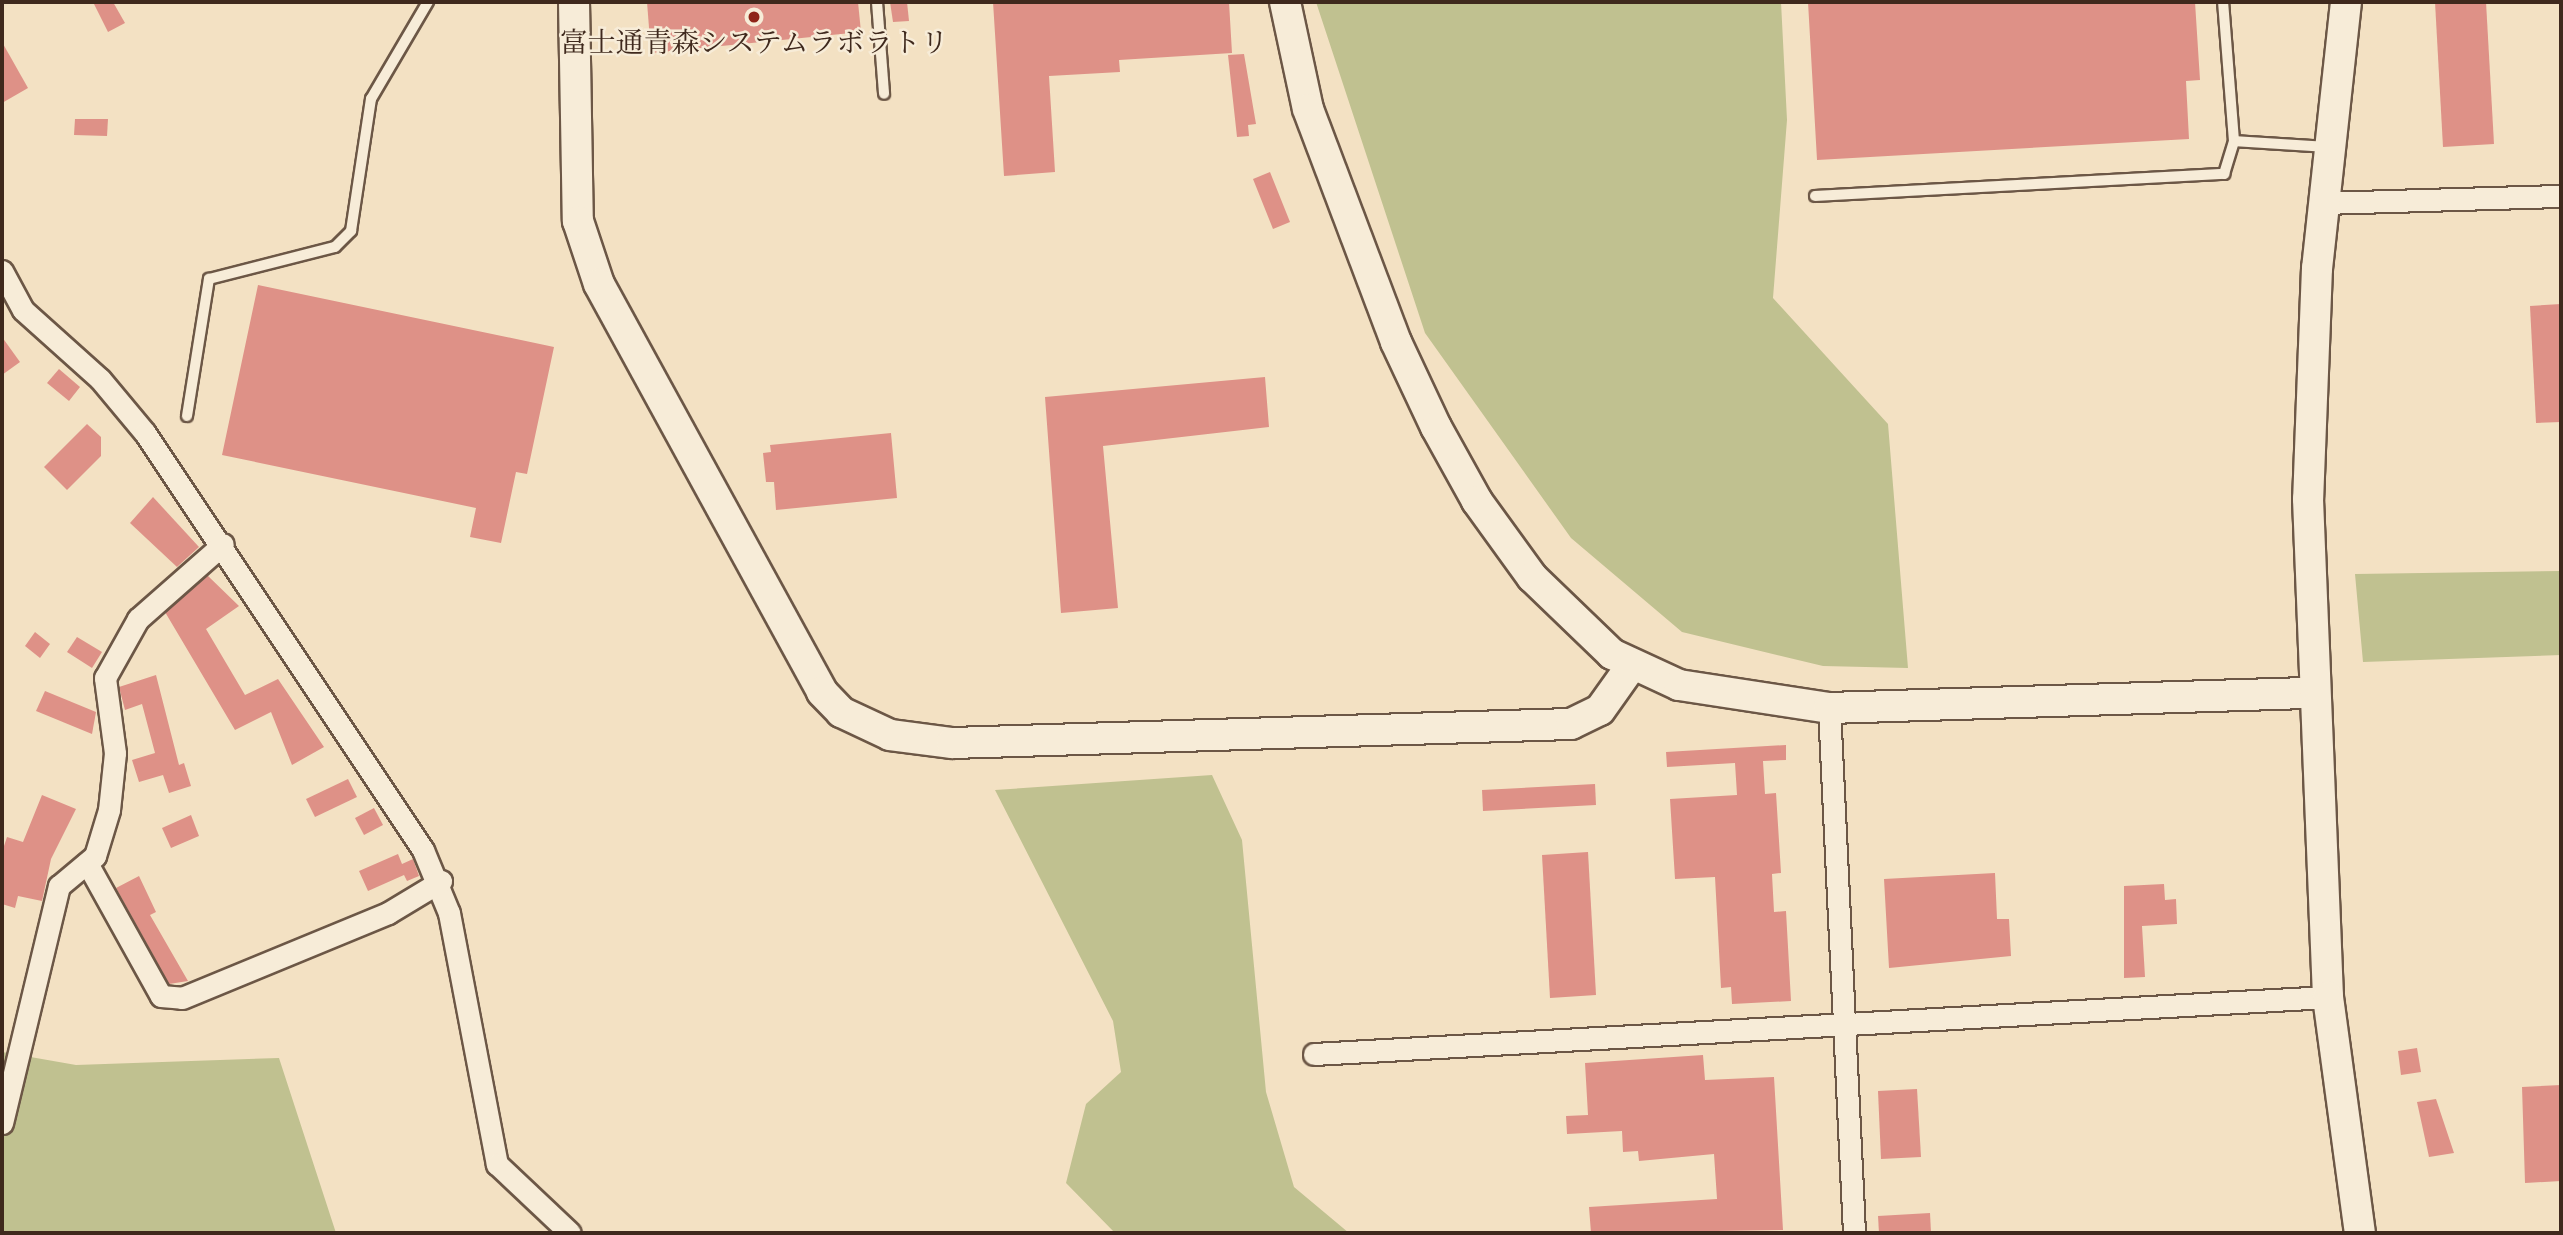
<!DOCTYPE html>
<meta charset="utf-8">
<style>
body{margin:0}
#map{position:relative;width:2563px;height:1235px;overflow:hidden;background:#f3e1c3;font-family:"Old Standard TT","Noto Serif JP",serif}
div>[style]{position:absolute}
.green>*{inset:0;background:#c0c190}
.building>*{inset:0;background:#de9187}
.roads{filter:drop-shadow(2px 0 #6c5746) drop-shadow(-2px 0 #6c5746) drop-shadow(0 2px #6c5746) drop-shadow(0 -2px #6c5746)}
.lane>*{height:10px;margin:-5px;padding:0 5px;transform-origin:5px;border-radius:5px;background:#f7ecd8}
.street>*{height:21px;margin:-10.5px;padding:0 10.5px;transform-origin:10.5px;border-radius:10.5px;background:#f7ecd8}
.secondary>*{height:30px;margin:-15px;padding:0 15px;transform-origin:15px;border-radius:15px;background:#f7ecd8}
.dots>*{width:19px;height:19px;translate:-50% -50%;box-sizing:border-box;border:4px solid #f7ecd8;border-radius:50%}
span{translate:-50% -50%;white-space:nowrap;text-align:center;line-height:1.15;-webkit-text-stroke:5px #f7ecd8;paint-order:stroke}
.poi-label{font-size:28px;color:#3f291d}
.frame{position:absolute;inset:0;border:4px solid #3f291d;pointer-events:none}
</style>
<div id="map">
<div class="green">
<div style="clip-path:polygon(1316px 2px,1781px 2px,1787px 120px,1773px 298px,1888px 424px,1908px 668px,1823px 666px,1682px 632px,1571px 538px,1425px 333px)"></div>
<div style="clip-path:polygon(2561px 571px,2561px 655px,2363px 662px,2355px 574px)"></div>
<div style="clip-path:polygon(1212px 775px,1242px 840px,1266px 1092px,1294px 1187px,1349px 1233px,1115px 1233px,1066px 1183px,1086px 1104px,1121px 1072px,1113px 1021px,995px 790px)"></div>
<div style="clip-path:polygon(2px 1052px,76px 1065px,279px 1058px,336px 1233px,2px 1233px)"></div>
</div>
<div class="building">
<div style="clip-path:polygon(93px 2px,113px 2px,125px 23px,108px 32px)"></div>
<div style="clip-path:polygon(647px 2px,858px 2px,861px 32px,651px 53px)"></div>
<div style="clip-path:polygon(890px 2px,907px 2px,909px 21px,893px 22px)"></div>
<div style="clip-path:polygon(993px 2px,1229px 2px,1232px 53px,1119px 60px,1120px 72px,1049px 76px,1055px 172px,1004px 176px)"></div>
<div style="clip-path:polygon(1808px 2px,2195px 2px,2200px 80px,2186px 81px,2189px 139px,1817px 160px)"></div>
<div style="clip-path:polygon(2435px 2px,2486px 2px,2494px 144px,2443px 147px)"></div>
<div style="clip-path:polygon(2px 42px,28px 88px,2px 103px)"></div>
<div style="clip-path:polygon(1244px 54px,1256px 124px,1248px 125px,1249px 136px,1237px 137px,1228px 55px)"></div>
<div style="clip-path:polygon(75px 119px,108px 119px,107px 136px,74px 135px)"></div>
<div style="clip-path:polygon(1270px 172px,1290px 222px,1273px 229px,1253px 179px)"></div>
<div style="clip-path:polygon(258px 285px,554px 347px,527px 474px,516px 472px,501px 543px,470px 537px,476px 508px,222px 455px)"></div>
<div style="clip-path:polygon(2561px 304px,2561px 422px,2536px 423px,2530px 306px)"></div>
<div style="clip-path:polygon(2px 337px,20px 362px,2px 375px)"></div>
<div style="clip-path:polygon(59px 369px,80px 387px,69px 401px,47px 383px)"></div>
<div style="clip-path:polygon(1265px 377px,1269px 427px,1103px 446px,1118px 608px,1061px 613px,1045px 397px)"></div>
<div style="clip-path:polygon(87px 424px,101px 437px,101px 456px,67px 490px,44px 467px)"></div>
<div style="clip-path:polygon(891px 433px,897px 498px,776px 510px,774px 482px,766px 482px,763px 453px,771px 452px,770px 445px)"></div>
<div style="clip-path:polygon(153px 497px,199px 547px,177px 567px,130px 523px)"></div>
<div style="clip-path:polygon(207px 575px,239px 606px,206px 629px,245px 695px,278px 679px,324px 747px,292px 765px,271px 712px,235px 730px,165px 612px)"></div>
<div style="clip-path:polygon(35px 632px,50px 644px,40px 658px,25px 646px)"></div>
<div style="clip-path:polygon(77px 637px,102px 652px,92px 668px,67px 652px)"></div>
<div style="clip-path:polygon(156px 675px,179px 765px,184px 763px,191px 786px,169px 793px,163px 775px,139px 782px,132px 760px,155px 753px,142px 704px,125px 710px,119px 687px)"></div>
<div style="clip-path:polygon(45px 691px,96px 712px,92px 734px,36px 711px)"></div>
<div style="clip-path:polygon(1786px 745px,1786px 760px,1763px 761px,1765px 794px,1776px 793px,1781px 873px,1772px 874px,1774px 912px,1786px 911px,1791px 1001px,1732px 1004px,1731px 987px,1721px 988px,1715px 877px,1675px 879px,1670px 799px,1737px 795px,1735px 763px,1667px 767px,1666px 752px)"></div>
<div style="clip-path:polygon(348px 779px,357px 797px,315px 817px,306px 799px)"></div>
<div style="clip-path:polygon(1595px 784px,1596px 805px,1483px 811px,1482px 790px)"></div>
<div style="clip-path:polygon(42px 795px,76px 809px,51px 859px,42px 901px,18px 896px,15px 908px,2px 904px,2px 852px,7px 837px,23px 842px)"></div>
<div style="clip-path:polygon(374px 808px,383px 825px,364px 835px,355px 818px)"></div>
<div style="clip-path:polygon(191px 815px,199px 836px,171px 848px,162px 828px)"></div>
<div style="clip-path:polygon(1588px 852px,1596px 995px,1550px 998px,1542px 855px)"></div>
<div style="clip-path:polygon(398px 854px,402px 864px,413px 859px,419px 876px,407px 881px,404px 875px,368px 891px,359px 871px)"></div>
<div style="clip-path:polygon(1995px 873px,1997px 919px,2009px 919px,2011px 956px,1889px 968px,1884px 879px)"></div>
<div style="clip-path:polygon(139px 876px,156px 912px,150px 915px,188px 981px,169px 984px,116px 888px)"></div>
<div style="clip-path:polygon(2164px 884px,2165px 900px,2176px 899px,2177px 924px,2142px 926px,2145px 977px,2124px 978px,2124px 886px)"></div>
<div style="clip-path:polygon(2417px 1048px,2421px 1072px,2401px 1075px,2398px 1051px)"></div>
<div style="clip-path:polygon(1703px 1055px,1705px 1080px,1774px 1077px,1783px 1230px,1591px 1233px,1589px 1207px,1717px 1199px,1714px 1154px,1639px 1161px,1638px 1151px,1623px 1152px,1622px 1131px,1567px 1134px,1566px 1116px,1588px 1115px,1585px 1063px)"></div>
<div style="clip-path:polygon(2561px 1085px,2561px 1181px,2525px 1183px,2522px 1087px)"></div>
<div style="clip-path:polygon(1917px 1089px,1921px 1157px,1881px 1159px,1878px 1091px)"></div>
<div style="clip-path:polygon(2436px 1099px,2454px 1153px,2429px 1157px,2417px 1102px)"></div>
<div style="clip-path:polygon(1930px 1213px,1931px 1233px,1879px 1233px,1878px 1216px)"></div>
</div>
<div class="roads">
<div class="lane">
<div style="left:877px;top:2px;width:92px;rotate:85.6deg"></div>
<div style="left:2234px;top:141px;width:93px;rotate:3.7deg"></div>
<div style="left:1815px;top:196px;width:410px;rotate:-3.1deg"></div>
<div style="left:2224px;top:174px;width:34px;rotate:-73deg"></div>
<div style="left:2234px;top:141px;width:139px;rotate:-94.5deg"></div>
<div style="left:187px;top:416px;width:139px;rotate:-80.9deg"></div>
<div style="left:209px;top:279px;width:130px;rotate:-14.3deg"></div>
<div style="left:335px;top:247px;width:23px;rotate:-45deg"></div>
<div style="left:351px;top:231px;width:134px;rotate:-81.4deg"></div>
<div style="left:371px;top:99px;width:113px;rotate:-59.6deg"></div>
</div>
<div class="street">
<div style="left:2323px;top:203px;width:238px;rotate:-1.7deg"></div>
<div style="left:2px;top:271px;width:44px;rotate:61.7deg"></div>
<div style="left:23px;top:310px;width:103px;rotate:41.9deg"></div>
<div style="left:100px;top:379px;width:70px;rotate:50.2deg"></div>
<div style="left:145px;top:433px;width:501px;rotate:56.31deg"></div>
<div style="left:423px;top:850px;width:68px;rotate:67.6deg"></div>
<div style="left:449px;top:913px;width:256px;rotate:79.2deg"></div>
<div style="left:497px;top:1164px;width:100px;rotate:43.4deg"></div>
<div style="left:1829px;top:708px;width:526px;rotate:87.27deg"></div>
<div style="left:87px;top:863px;width:152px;rotate:60.9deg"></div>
<div style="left:161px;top:996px;width:21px;rotate:5deg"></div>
<div style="left:182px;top:998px;width:223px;rotate:-22.4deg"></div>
<div style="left:388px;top:913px;width:62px;rotate:-31.1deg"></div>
<div style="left:1314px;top:1054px;width:1016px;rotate:-3.22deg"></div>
<div style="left:2px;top:1123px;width:244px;rotate:-76.5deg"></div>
<div style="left:59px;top:886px;width:47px;rotate:-39.8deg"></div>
<div style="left:95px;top:856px;width:48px;rotate:-73.1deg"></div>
<div style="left:109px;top:810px;width:57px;rotate:-84deg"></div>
<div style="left:115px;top:753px;width:76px;rotate:-97.6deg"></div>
<div style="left:105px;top:678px;width:68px;rotate:-60.8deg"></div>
<div style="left:138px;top:619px;width:113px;rotate:-41.4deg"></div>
</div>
<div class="secondary">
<div style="left:574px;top:2px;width:219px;rotate:89deg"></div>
<div style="left:578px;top:221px;width:66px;rotate:71.6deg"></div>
<div style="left:599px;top:284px;width:465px;rotate:61.3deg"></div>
<div style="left:822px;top:692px;width:28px;rotate:46deg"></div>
<div style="left:841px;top:712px;width:54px;rotate:25.1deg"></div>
<div style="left:890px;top:735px;width:63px;rotate:7.4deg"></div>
<div style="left:952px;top:743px;width:619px;rotate:-1.76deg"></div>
<div style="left:1571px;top:724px;width:32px;rotate:-26deg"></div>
<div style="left:1600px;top:710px;width:55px;rotate:-54.6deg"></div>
<div style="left:1285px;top:2px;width:109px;rotate:77.9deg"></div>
<div style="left:1308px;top:109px;width:249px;rotate:69.3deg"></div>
<div style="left:1396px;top:342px;width:94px;rotate:64.8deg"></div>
<div style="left:1436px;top:427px;width:85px;rotate:61deg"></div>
<div style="left:1477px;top:501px;width:94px;rotate:54.1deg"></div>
<div style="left:1532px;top:577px;width:111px;rotate:43.9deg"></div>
<div style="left:1612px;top:654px;width:74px;rotate:24.8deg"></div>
<div style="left:1679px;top:685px;width:152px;rotate:8.7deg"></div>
<div style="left:1829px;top:708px;width:483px;rotate:-1.8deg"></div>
<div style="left:2346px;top:2px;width:268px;rotate:96.2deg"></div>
<div style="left:2317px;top:268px;width:231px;rotate:92.2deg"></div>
<div style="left:2308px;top:499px;width:498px;rotate:87.7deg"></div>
<div style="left:2328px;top:997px;width:238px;rotate:82.3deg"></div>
</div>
</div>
<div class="dots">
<div style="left:754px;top:17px;background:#8f2418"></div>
</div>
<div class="poi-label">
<span style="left:754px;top:45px">富士通青森システムラボラトリ</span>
</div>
<div class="frame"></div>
</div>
